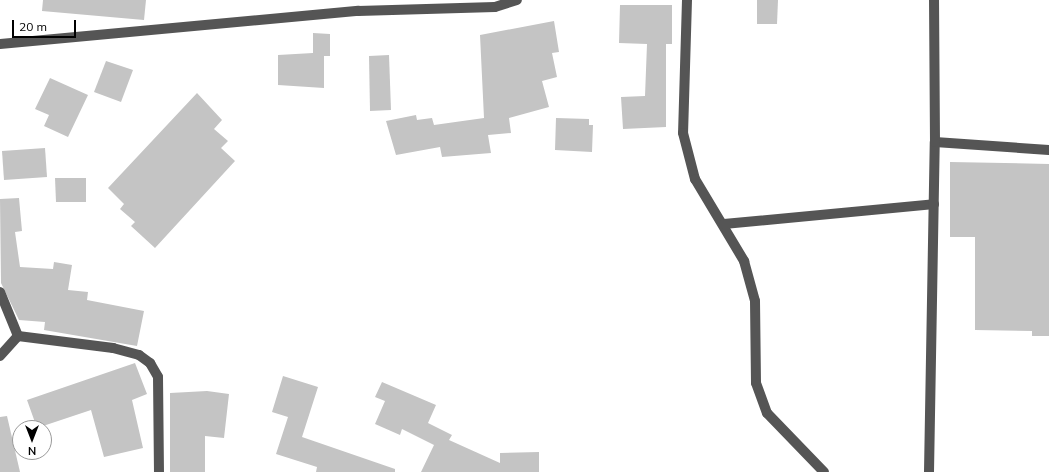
<!DOCTYPE html>
<style>
body{margin:0}
#map{position:relative;width:1049px;height:472px;overflow:hidden;background:#fff;font-family:Mulish,sans-serif}
div>[style]{position:absolute}
.building>*{inset:0;background:#c4c4c4}
.minor>*{height:10px;margin:-5px;padding:0 5px;transform-origin:5px;border-radius:5px;background:#555}
span{translate:-50% -50%;white-space:nowrap;text-align:center;line-height:1.15;-webkit-text-stroke:3.5px #fff;paint-order:stroke}
.north{position:absolute;left:12px;top:420px;width:40px;height:40px;box-sizing:border-box;background:#fff;border:1px solid #999;border-radius:50%;rotate:180deg;font-size:11px;font-weight:700;line-height:16px;text-align:center;color:#000}
.north::after{content:'';display:block;margin:auto;width:14px;height:18px;background:#000;clip-path:polygon(50% 0,100% 100%,50% 72%,0 100%)}
.scale{position:absolute;left:12px;top:20px;width:64px;height:18px;box-sizing:border-box;border:2px solid #000;border-top:0;padding-left:5px;font-size:12px;line-height:14px;white-space:nowrap;color:#000;-webkit-text-stroke:3px #fff;paint-order:stroke}
</style>
<div id="map">
<div class="building">
<div style="clip-path:polygon(43px 0,146px 0,144px 20px,42px 11px)"></div>
<div style="clip-path:polygon(757px 0,778px 0,777px 24px,757px 24px)"></div>
<div style="clip-path:polygon(620px 5px,672px 5px,672px 44px,666px 44px,666px 127px,623px 129px,621px 97px,645px 96px,647px 44px,619px 43px)"></div>
<div style="clip-path:polygon(554px 21px,559px 52px,552px 53px,557px 77px,542px 81px,549px 107px,509px 118px,511px 133px,488px 135px,491px 153px,442px 157px,440px 147px,396px 155px,386px 121px,416px 115px,417px 120px,432px 118px,434px 125px,484px 118px,480px 35px)"></div>
<div style="clip-path:polygon(313px 33px,330px 34px,330px 56px,324px 56px,324px 88px,278px 85px,278px 55px,313px 53px)"></div>
<div style="clip-path:polygon(389px 55px,391px 110px,370px 111px,369px 56px)"></div>
<div style="clip-path:polygon(106px 61px,133px 70px,121px 102px,94px 92px)"></div>
<div style="clip-path:polygon(50px 78px,88px 95px,68px 137px,44px 126px,49px 115px,35px 109px)"></div>
<div style="clip-path:polygon(197px 93px,222px 120px,214px 129px,228px 141px,221px 148px,235px 161px,155px 248px,131px 226px,135px 222px,120px 209px,124px 204px,108px 188px)"></div>
<div style="clip-path:polygon(556px 118px,589px 119px,589px 125px,593px 125px,592px 152px,555px 150px)"></div>
<div style="clip-path:polygon(45px 148px,47px 177px,4px 180px,2px 151px)"></div>
<div style="clip-path:polygon(950px 162px,1049px 164px,1049px 336px,1032px 336px,1032px 331px,975px 330px,975px 237px,950px 237px)"></div>
<div style="clip-path:polygon(55px 178px,86px 178px,86px 202px,56px 202px)"></div>
<div style="clip-path:polygon(19px 198px,22px 231px,15px 232px,20px 267px,53px 269px,54px 262px,72px 265px,68px 290px,88px 292px,87px 300px,144px 311px,137px 346px,44px 330px,45px 322px,19px 320px,1px 283px,0 199px)"></div>
<div style="clip-path:polygon(135px 363px,147px 394px,132px 400px,143px 448px,104px 457px,91px 410px,37px 428px,27px 400px)"></div>
<div style="clip-path:polygon(283px 376px,318px 387px,302px 437px,395px 469px,395px 472px,316px 472px,317px 467px,276px 454px,288px 417px,272px 412px)"></div>
<div style="clip-path:polygon(382px 382px,436px 405px,428px 423px,452px 435px,449px 440px,500px 463px,500px 453px,539px 452px,539px 472px,421px 472px,434px 445px,402px 429px,400px 435px,375px 424px,385px 401px,375px 397px)"></div>
<div style="clip-path:polygon(207px 391px,229px 394px,224px 438px,205px 436px,205px 472px,170px 472px,170px 393px)"></div>
<div style="clip-path:polygon(7px 416px,20px 472px,0 472px,0 417px)"></div>
</div>
<div class="minor">
<div style="left:687px;top:0;width:133px;rotate:91.7deg"></div>
<div style="left:683px;top:133px;width:48px;rotate:75.4deg"></div>
<div style="left:695px;top:179px;width:96px;rotate:59.1deg"></div>
<div style="left:744px;top:261px;width:41px;rotate:74.6deg"></div>
<div style="left:755px;top:301px;width:82px;rotate:89.3deg"></div>
<div style="left:756px;top:383px;width:32px;rotate:70deg"></div>
<div style="left:767px;top:413px;width:82px;rotate:46deg"></div>
<div style="left:0;top:44px;width:360px;rotate:-5.3deg"></div>
<div style="left:358px;top:11px;width:137px;rotate:-1.7deg"></div>
<div style="left:495px;top:7px;width:23px;rotate:-18deg"></div>
<div style="left:935px;top:142px;width:114px;rotate:4deg"></div>
<div style="left:724px;top:224px;width:211px;rotate:-5.4deg"></div>
<div style="left:0;top:292px;width:48px;rotate:67.8deg"></div>
<div style="left:18px;top:336px;width:96px;rotate:7.2deg"></div>
<div style="left:113px;top:348px;width:27px;rotate:15deg"></div>
<div style="left:139px;top:355px;width:14px;rotate:36deg"></div>
<div style="left:150px;top:363px;width:16px;rotate:60deg"></div>
<div style="left:158px;top:377px;width:95px;rotate:89.4deg"></div>
<div style="left:0;top:356px;width:27px;rotate:-48deg"></div>
<div style="left:929px;top:472px;width:330px;rotate:-89deg"></div>
<div style="left:935px;top:142px;width:142px;rotate:-90.4deg"></div>
</div>
<div class="north">N</div>
<div class="scale">20 m</div>
</div>
